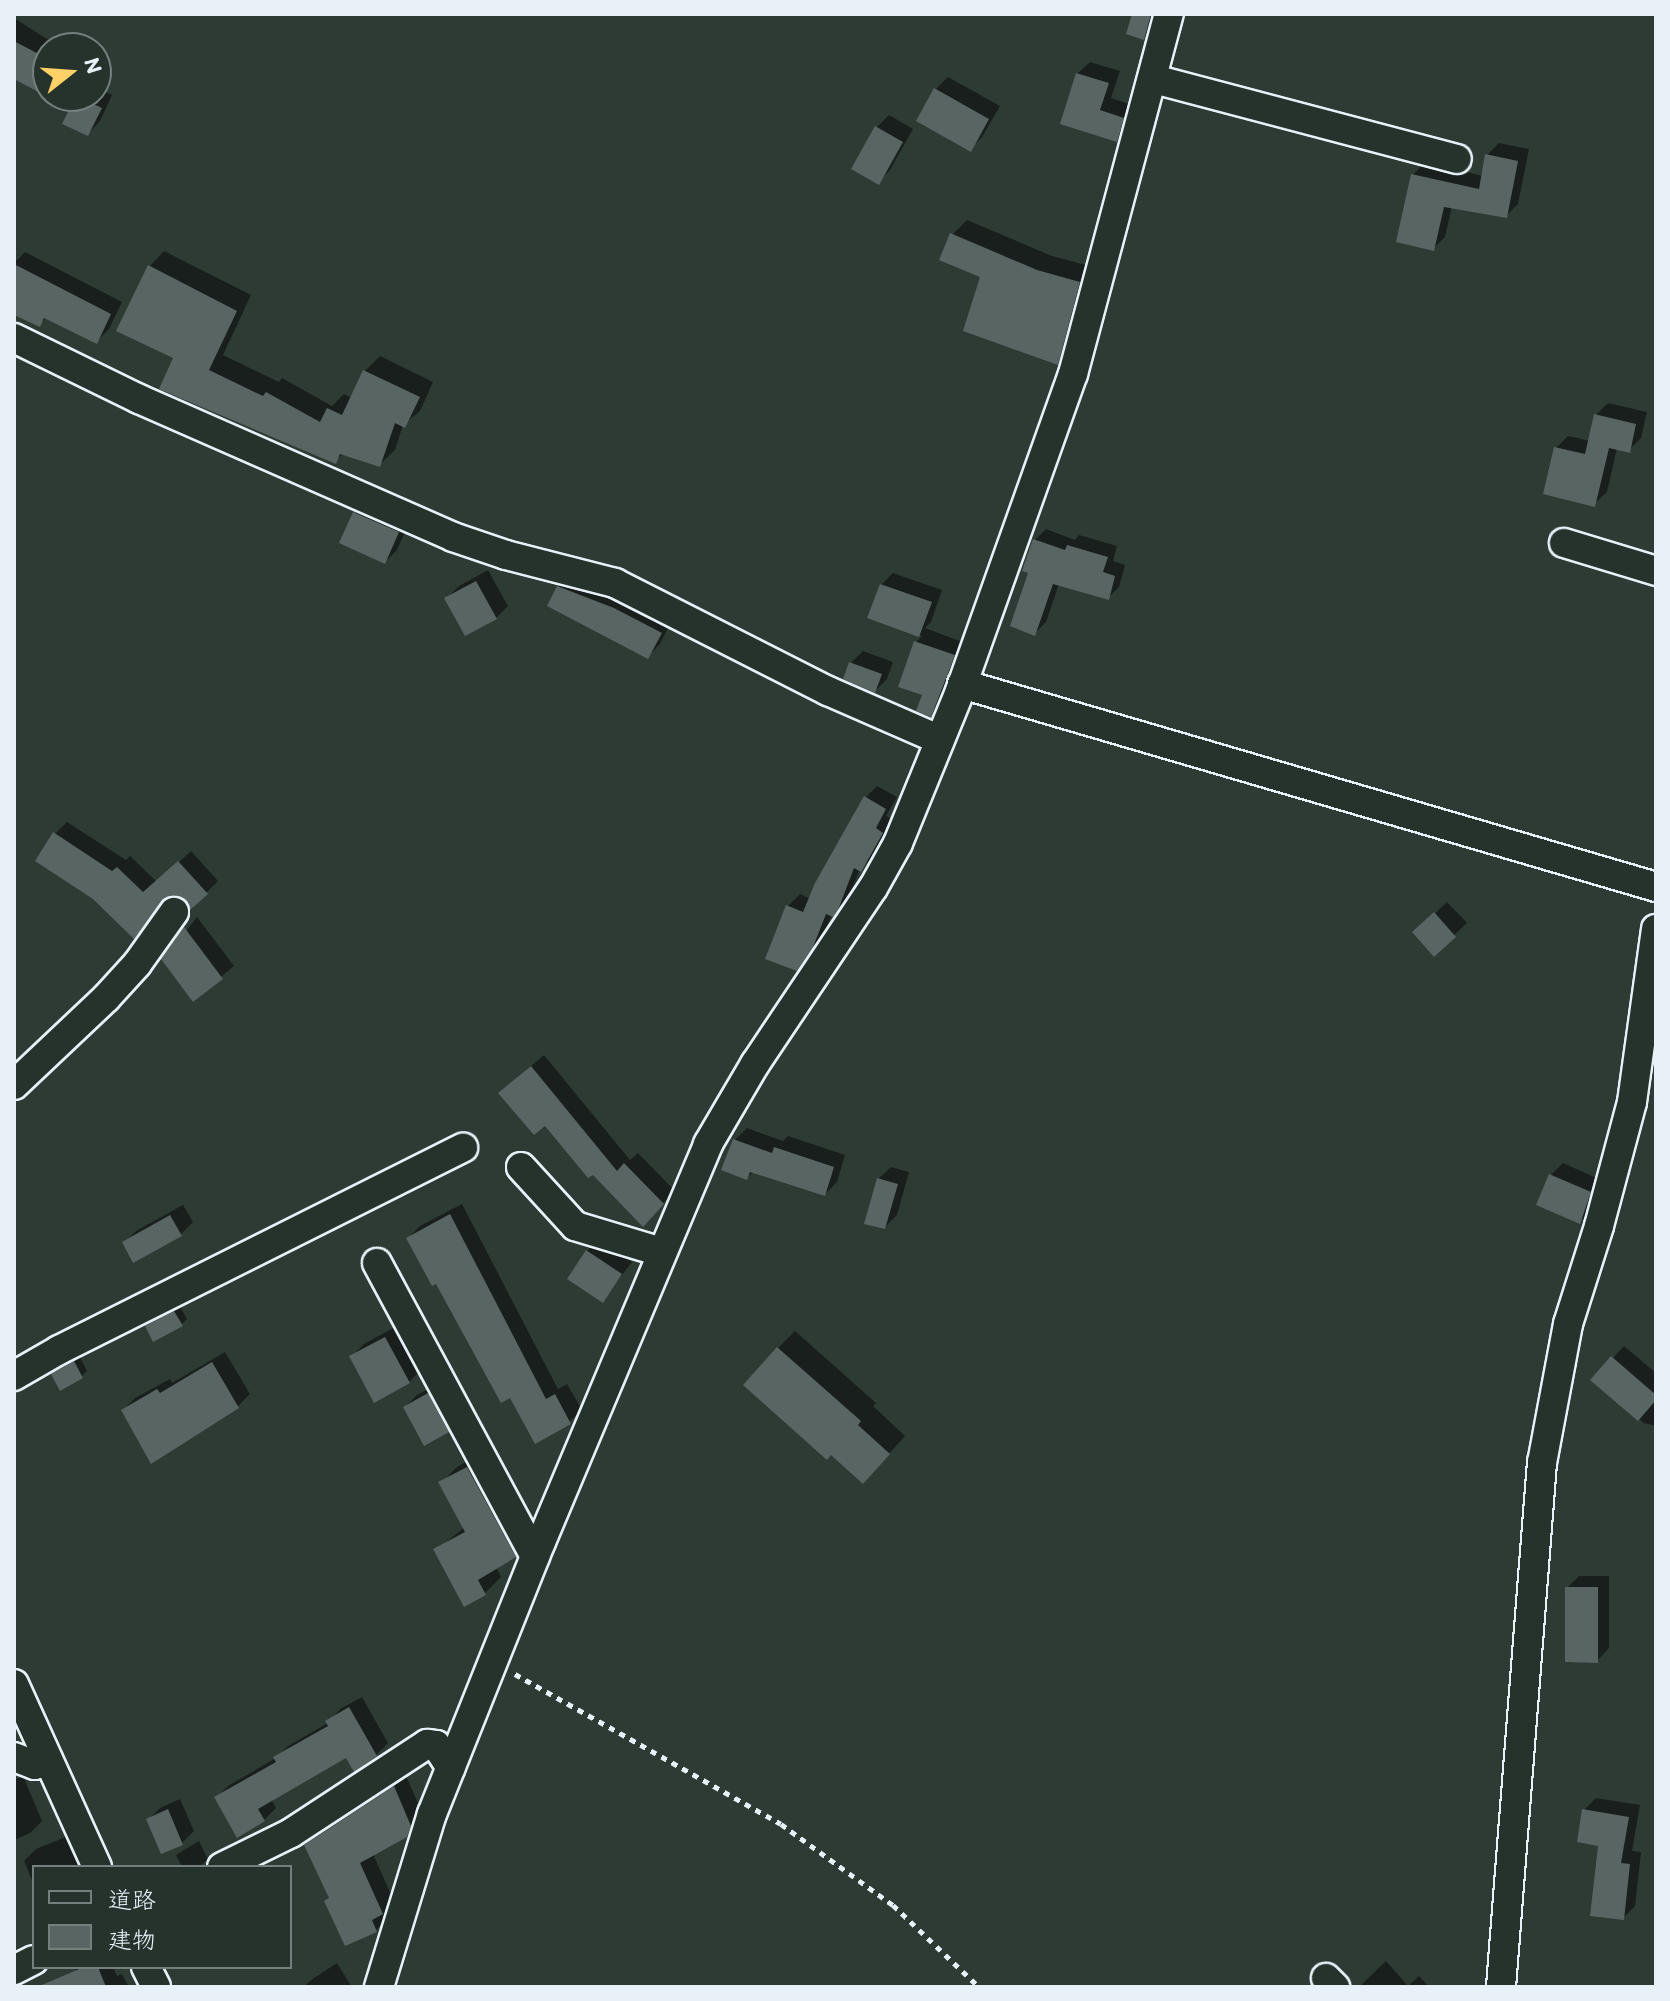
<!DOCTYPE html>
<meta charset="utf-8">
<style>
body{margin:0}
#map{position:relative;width:1670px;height:2001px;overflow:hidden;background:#2e3b35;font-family:Itim,"Klee One",sans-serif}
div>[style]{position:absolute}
.shadow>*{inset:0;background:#0007}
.building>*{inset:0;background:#596563}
.path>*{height:5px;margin-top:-2.5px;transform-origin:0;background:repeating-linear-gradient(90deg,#e8f1f8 0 6px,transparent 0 12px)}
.roads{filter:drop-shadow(2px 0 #e8f1f8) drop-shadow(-2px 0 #e8f1f8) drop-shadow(0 2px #e8f1f8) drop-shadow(0 -2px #e8f1f8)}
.minor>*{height:28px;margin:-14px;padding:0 14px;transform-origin:14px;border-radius:14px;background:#26332d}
span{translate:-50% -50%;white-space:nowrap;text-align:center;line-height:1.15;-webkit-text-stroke:8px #26332d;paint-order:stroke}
.frame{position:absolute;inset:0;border:16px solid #e8f1f8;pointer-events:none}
.legend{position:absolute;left:32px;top:1865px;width:260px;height:104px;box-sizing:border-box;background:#26332d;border:2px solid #747f7e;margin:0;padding:10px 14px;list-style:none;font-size:24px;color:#e8f1f8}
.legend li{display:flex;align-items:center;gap:16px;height:40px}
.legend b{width:40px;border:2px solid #747f7e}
.north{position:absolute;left:32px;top:32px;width:80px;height:80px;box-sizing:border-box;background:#26332d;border:2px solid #747f7e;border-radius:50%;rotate:73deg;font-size:22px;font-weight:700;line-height:32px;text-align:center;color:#e8f1f8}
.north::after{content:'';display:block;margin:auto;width:28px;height:36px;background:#ffd166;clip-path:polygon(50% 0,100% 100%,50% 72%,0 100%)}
</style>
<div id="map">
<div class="shadow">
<div style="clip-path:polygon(1134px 14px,1159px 14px,1156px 26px,1144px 38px)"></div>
<div style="clip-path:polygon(14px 18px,61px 48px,48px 48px,48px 95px,14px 76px)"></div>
<div style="clip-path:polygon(1090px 62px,1120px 71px,1111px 98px,1135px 106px,1129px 128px,1117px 140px,1077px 74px)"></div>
<div style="clip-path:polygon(948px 77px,1000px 106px,982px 137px,970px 149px,936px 89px)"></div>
<div style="clip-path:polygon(96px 87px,112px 95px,100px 121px,88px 134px,65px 123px,78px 96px,96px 96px)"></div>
<div style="clip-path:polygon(50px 96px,65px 96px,60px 101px)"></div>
<div style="clip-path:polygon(889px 115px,913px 129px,890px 170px,878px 182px,854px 168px,877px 127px)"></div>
<div style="clip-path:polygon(1499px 143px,1529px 149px,1518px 204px,1506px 216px,1452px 206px,1445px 237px,1433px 249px,1413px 175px,1425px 162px,1483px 176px,1487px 155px)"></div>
<div style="clip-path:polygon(967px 220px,1052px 256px,1093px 267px,1072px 348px,1057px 363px,952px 235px)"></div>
<div style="clip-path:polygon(164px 251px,251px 295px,223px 355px,279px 382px,282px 378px,332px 406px,344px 394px,352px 398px,365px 371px,380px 356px,433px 382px,420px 411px,403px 425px,395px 450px,379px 465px,344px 453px,335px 461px,176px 357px,149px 267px)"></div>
<div style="clip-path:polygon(25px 252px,122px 302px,109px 329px,97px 341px,47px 317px,39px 325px,14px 313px,14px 263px)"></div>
<div style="clip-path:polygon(1608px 403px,1647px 412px,1641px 438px,1629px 450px,1617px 448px,1607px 492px,1594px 504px,1556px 448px,1568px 436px,1590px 441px,1596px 415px)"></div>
<div style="clip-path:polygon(367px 501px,410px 520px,397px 550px,385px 562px,355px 513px)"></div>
<div style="clip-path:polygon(1046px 529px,1075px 540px,1079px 535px,1117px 546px,1113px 561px,1125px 565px,1119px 587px,1108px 598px,1059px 584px,1046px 622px,1035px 633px,1030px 572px,1035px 540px)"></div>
<div style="clip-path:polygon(488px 570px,508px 606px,496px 618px,447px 598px,459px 586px)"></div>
<div style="clip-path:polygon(893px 573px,942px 590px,931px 622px,925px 628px,965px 643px,942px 703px,930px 715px,916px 642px,922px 636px,870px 617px,881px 585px)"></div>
<div style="clip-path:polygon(570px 575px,672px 620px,660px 644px,648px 656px,558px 587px)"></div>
<div style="clip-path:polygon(863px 651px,893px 662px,887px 679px,875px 691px,851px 663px)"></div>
<div style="clip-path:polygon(877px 786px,897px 797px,886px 816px,894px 820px,873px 858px,860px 869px,849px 896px,832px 914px,824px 933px,796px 969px,788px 906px,800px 894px,811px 899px,865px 798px)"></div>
<div style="clip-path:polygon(67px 822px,126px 860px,130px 856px,157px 882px,191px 851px,218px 881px,206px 893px,168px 895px,134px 936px,55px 834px)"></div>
<div style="clip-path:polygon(1447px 902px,1467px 923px,1434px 954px,1427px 921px)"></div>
<div style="clip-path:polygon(197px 917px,234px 966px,194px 999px,164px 959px)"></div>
<div style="clip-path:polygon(544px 1055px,630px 1160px,638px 1153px,675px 1191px,643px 1224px,513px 1081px)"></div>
<div style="clip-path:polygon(747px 1128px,783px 1141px,788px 1136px,845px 1155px,837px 1182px,825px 1194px,754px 1171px,747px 1178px,735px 1140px)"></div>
<div style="clip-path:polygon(1563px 1163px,1601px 1180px,1591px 1210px,1579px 1222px,1538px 1204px,1551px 1175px)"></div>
<div style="clip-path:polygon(891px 1167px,909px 1172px,897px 1215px,885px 1227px,878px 1179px)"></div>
<div style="clip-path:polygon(462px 1204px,558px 1389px,567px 1384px,582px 1410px,569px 1422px,511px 1396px,408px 1238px,420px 1226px)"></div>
<div style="clip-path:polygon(183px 1205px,193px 1222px,181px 1234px,134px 1260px,124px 1243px,136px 1231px)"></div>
<div style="clip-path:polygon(599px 1239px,632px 1262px,602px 1301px,587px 1251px)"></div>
<div style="clip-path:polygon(180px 1307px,187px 1319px,181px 1325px,147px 1326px)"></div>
<div style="clip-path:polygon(397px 1326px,421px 1370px,409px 1382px,352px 1356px,364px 1344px)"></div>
<div style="clip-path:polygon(795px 1331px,876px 1403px,873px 1406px,905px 1436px,880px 1464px,778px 1348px)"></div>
<div style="clip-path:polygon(1624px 1346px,1656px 1373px,1656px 1426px,1644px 1423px,1593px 1380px)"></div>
<div style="clip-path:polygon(225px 1352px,250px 1394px,238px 1406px,123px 1410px,135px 1398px,170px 1379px,172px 1383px)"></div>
<div style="clip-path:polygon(80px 1357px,87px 1371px,82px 1376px,53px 1375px)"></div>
<div style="clip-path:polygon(440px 1383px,460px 1418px,448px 1430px,405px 1407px,417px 1395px)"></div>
<div style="clip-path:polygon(484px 1452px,532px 1540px,496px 1567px,501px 1577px,485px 1593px,465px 1604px,436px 1550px,465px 1527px,441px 1483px,457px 1467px)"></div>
<div style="clip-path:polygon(1579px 1576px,1609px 1576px,1609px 1648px,1597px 1661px,1567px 1588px)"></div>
<div style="clip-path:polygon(362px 1697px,388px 1743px,376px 1755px,347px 1756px,271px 1799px,276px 1808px,264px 1820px,216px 1798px,228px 1786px,276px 1758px,288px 1746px,328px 1723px,340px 1709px)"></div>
<div style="clip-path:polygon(23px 1776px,42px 1821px,30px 1833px,14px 1840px,14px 1780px)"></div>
<div style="clip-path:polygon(406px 1776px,422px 1812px,419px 1822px,406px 1835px,373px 1854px,394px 1901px,385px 1910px,388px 1918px,376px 1930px,330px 1897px,307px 1845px,319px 1833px)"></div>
<div style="clip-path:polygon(1596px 1798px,1640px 1805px,1632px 1851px,1641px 1852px,1635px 1906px,1623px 1918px,1600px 1844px,1584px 1810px)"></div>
<div style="clip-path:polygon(180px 1799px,194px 1831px,182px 1843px,148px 1820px,160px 1808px)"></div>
<div style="clip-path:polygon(68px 1836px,81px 1867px,34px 1867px,34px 1885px,24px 1861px,36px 1849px)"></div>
<div style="clip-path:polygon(199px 1841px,208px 1859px,199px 1867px,182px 1867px,176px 1855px)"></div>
<div style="clip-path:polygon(1386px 1961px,1408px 1986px,1419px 1976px,1429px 1987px,1359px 1987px)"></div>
<div style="clip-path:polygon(337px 1963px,352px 1987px,304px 1987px,311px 1980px)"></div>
<div style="clip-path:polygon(79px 1967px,113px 1967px,117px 1976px,122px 1974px,129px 1987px,80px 1987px,74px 1972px)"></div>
</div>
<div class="building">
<div style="clip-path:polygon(1132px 14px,1151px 14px,1144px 40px,1126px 34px)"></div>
<div style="clip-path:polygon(14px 41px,48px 59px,48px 97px,14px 79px)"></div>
<div style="clip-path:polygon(1076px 73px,1109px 83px,1100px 110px,1124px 118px,1117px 142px,1060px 124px)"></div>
<div style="clip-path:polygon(934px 88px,989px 119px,971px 152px,916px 121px)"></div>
<div style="clip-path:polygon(76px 96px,102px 108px,88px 136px,62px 124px)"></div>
<div style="clip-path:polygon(875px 126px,903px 142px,879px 185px,851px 169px)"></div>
<div style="clip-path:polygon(1485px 154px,1518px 161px,1507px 218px,1444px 207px,1434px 251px,1396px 242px,1411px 174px,1479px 189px)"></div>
<div style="clip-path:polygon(950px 233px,1037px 270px,1080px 282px,1058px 365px,963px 331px,980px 277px,939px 260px)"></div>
<div style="clip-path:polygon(14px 264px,111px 314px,97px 344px,44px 318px,40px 327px,14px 315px)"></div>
<div style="clip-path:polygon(148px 265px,237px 311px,209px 370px,263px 396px,266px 392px,320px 422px,327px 408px,342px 415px,363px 370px,420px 397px,405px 428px,395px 423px,380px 467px,340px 454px,336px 464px,159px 389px,173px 358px,116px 331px)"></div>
<div style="clip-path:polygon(1594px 414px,1636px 424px,1630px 453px,1609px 448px,1595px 507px,1543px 494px,1554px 447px,1585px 454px)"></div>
<div style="clip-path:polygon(353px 512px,399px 532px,385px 564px,339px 543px)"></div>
<div style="clip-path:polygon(1033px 539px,1065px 550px,1067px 545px,1108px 557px,1103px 572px,1115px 576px,1109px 600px,1053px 584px,1035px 636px,1010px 626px,1028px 573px,1022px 571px)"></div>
<div style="clip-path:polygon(476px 581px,497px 619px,465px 636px,444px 598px)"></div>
<div style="clip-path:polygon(880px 584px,932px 602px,919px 637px,867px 618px)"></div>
<div style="clip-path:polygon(557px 586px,614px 608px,662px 633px,648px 659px,547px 606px)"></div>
<div style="clip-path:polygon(914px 641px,955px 655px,931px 717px,916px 711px,922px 695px,898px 687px)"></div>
<div style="clip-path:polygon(849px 662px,882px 674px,875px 693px,843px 679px)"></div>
<div style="clip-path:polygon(864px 796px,886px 809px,876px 828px,883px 833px,861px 872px,854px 868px,838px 910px,833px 917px,826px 914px,813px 947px,797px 971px,765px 959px,786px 905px,803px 912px,815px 883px)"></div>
<div style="clip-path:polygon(53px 832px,112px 871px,117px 867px,143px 892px,178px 861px,208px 894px,190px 910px,183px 898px,166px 897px,134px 939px,93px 899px,35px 861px)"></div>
<div style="clip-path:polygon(1434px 912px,1456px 937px,1434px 957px,1412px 932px)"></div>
<div style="clip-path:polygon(184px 927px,223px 979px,193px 1002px,161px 959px)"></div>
<div style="clip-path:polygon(531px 1066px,617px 1171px,624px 1163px,664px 1204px,643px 1227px,593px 1175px,588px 1178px,545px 1126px,534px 1135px,498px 1093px)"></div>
<div style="clip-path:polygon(733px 1139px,772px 1153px,774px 1147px,834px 1167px,825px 1196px,750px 1172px,747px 1180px,721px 1170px)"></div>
<div style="clip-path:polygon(1549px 1174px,1591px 1192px,1580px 1224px,1536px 1205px)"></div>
<div style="clip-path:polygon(877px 1178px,898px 1184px,885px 1229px,864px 1224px)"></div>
<div style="clip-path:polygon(450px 1214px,546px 1399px,555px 1394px,571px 1424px,535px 1444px,510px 1398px,501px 1403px,436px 1284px,432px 1286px,406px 1238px)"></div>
<div style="clip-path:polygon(170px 1215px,182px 1236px,133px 1263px,122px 1242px)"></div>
<div style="clip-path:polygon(586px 1250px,622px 1274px,603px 1303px,567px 1279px)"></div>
<div style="clip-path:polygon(174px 1311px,183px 1326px,153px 1342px,145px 1326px)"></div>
<div style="clip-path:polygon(385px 1337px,410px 1383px,374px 1403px,349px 1356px)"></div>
<div style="clip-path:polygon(777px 1347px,861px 1421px,858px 1425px,890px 1454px,863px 1484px,831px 1455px,827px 1460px,743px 1385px)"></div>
<div style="clip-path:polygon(1611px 1356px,1656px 1395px,1656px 1400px,1638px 1421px,1590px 1380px)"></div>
<div style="clip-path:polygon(74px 1361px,83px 1378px,60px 1391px,51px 1374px)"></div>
<div style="clip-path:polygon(212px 1362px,239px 1408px,151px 1464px,121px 1410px,157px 1389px,160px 1393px)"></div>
<div style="clip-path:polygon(428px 1393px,449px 1432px,424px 1446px,403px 1407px)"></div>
<div style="clip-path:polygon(467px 1467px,516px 1557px,478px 1580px,486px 1595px,464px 1607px,433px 1549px,465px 1532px,438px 1482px)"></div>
<div style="clip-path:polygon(1565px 1587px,1598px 1587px,1598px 1663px,1565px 1662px)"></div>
<div style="clip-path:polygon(349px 1707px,377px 1756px,354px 1772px,346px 1758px,258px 1809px,265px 1821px,237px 1838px,214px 1797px,276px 1762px,273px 1757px,328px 1726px,325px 1721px)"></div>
<div style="clip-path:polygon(394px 1786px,411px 1826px,407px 1837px,360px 1863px,383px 1914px,372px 1920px,377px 1932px,345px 1946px,324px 1901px,329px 1898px,304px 1845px)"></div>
<div style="clip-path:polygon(168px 1809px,183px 1845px,161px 1854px,146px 1819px)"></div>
<div style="clip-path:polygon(1582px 1809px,1629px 1817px,1621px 1863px,1630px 1864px,1624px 1920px,1590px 1916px,1598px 1846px,1577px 1842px)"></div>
<div style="clip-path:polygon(84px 1967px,98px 1967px,106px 1987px,37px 1987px)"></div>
</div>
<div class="path">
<div style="left:515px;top:1674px;width:305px;rotate:29.4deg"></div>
<div style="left:781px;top:1824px;width:138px;rotate:35.9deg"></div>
<div style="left:893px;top:1905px;width:119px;rotate:43.6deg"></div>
</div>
<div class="roads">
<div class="minor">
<div style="left:1154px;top:79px;width:313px;rotate:14.8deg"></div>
<div style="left:14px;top:338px;width:139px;rotate:26deg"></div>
<div style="left:139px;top:399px;width:343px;rotate:23.7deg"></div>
<div style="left:453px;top:537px;width:56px;rotate:18.8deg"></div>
<div style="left:506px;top:555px;width:113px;rotate:14.4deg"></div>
<div style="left:615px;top:583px;width:239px;rotate:26.9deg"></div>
<div style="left:828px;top:691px;width:122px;rotate:23.6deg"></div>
<div style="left:1564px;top:543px;width:96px;rotate:16.9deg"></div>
<div style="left:962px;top:684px;width:723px;rotate:16.3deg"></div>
<div style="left:14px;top:1085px;width:127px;rotate:-43.4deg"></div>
<div style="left:106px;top:998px;width:46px;rotate:-47.6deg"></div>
<div style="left:137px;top:964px;width:64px;rotate:-54.6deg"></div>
<div style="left:521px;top:1167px;width:80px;rotate:47.5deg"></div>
<div style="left:575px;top:1226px;width:90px;rotate:16.8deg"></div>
<div style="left:377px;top:1263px;width:333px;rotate:61.7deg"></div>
<div style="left:14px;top:1376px;width:52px;rotate:-30deg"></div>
<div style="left:59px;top:1350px;width:452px;rotate:-26.6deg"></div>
<div style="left:14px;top:1684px;width:201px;rotate:65.6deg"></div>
<div style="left:14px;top:1757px;width:22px;rotate:21deg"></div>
<div style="left:35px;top:1765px;width:14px;rotate:-21deg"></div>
<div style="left:222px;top:1867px;width:77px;rotate:-26.2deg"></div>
<div style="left:291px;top:1833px;width:163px;rotate:-33.2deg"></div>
<div style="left:427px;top:1744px;width:9px;rotate:6deg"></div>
<div style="left:436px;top:1745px;width:27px;rotate:57deg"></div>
<div style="left:146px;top:1967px;width:22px;rotate:63deg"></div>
<div style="left:14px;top:1970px;width:22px;rotate:-27deg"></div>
<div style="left:1326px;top:1978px;width:13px;rotate:45deg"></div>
<div style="left:379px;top:1987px;width:181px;rotate:-73deg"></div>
<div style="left:432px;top:1814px;width:293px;rotate:-68.2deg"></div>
<div style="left:541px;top:1542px;width:432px;rotate:-67.2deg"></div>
<div style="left:708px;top:1144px;width:93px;rotate:-59.6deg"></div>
<div style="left:755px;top:1064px;width:212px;rotate:-56.2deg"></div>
<div style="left:873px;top:888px;width:51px;rotate:-60.9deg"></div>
<div style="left:898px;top:843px;width:164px;rotate:-67.8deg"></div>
<div style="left:960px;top:691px;width:337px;rotate:-70.4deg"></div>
<div style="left:1073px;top:374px;width:373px;rotate:-75.1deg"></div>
<div style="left:1501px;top:1987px;width:526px;rotate:-85.53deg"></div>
<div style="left:1542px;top:1463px;width:141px;rotate:-79.4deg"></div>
<div style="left:1568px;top:1324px;width:103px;rotate:-72.4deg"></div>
<div style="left:1599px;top:1226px;width:128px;rotate:-75.1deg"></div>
<div style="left:1632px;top:1102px;width:175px;rotate:-82.1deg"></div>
</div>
</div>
<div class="frame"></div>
<ul class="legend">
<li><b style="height:10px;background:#26332d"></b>道路</li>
<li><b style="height:22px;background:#596563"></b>建物</li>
</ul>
<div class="north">N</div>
</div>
